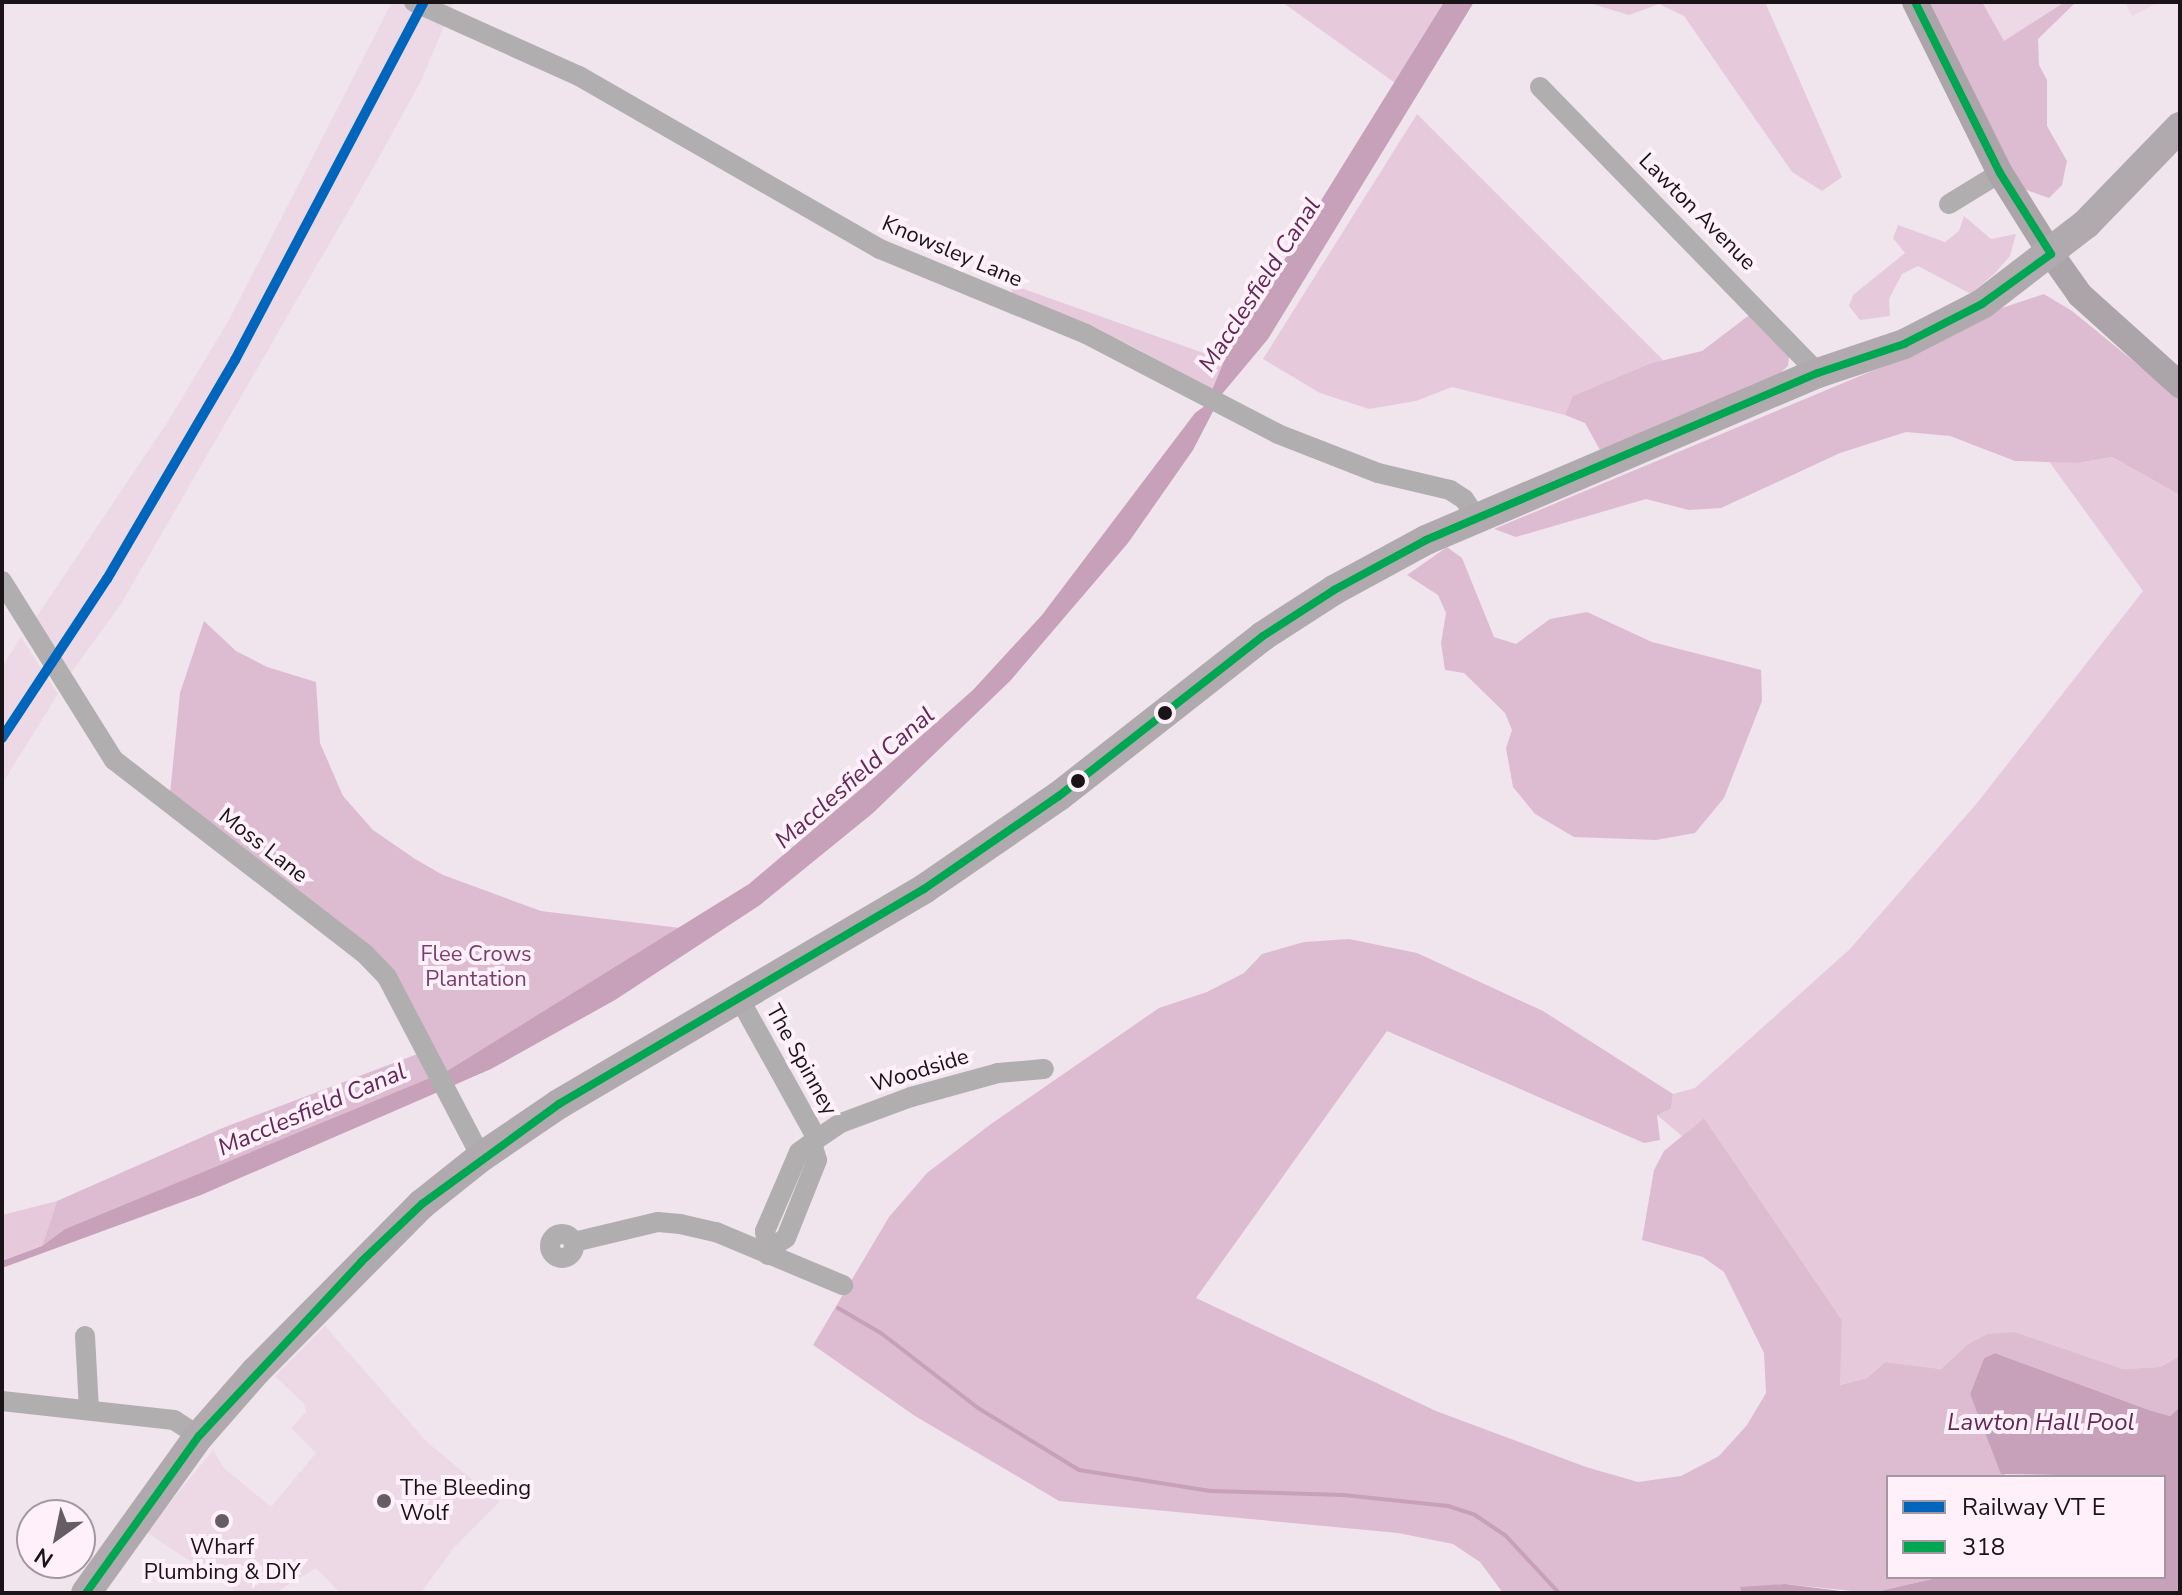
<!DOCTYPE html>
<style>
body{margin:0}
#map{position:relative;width:2182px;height:1595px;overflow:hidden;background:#f0e5ec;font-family:"Nunito Sans",sans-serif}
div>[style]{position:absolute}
.built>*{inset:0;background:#ecd9e5}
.green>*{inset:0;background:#e6cadc}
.forest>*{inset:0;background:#ddbcd2}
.water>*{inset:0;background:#c7a0ba}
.stream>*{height:4px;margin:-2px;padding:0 2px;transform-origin:2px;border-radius:2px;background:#c7a0ba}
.minor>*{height:20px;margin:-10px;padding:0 10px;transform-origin:10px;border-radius:10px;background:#b1aeb0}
.minor>.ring{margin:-10px;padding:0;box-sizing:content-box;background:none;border:20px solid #b1aeb0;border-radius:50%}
.major>*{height:26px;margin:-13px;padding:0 13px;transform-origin:13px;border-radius:13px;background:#aba5a9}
.highway>*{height:30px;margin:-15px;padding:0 15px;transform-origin:15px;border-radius:15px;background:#b0aaaf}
.bus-1>*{height:8px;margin:-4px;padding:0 4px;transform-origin:4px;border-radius:4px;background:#00a651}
.rail-1>*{height:10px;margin:-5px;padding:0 5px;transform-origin:5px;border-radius:5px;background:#0065bd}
.dots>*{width:22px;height:22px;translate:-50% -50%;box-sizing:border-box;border:4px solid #fff0f9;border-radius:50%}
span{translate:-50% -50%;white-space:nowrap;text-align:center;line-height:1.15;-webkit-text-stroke:8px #fff0f9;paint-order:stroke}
.street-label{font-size:22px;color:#1a1418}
.park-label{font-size:22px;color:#7c3d6b}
.poi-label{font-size:22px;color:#1a1418}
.left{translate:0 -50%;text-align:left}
.water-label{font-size:24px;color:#652855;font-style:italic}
.frame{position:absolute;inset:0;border:4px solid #1a1418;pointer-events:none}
.legend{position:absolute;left:1886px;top:1475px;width:280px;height:104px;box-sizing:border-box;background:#fff0f9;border:2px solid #a3989f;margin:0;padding:10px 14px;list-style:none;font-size:24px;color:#1a1418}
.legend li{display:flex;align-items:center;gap:16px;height:40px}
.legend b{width:40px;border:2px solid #a3989f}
.north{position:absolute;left:16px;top:1499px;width:80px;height:80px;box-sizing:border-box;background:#fff0f9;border:2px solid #a3989f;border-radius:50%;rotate:213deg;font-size:22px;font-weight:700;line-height:32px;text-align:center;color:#1a1418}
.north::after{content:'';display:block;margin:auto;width:28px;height:36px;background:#655d62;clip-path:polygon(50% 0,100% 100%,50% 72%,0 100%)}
</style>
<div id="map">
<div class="built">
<div style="clip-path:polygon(392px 2px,454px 2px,421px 81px,368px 177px,121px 604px,68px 677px,33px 622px,165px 426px,229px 320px)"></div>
<div style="clip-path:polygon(1967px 2px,2065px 2px,2004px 42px)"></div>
<div style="clip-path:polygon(2125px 2px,2159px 2px,2132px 16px)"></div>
<div style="clip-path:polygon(21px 637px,58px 694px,2px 784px,2px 667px)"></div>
<div style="clip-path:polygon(325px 1326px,428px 1443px,499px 1502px,452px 1550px,421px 1593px,340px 1593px,316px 1568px,275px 1593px,238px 1593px,146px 1532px,213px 1450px,224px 1468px,271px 1507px,316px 1453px,291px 1428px,306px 1412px,304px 1404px,275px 1376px)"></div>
</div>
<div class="green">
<div style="clip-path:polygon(1282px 2px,1444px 2px,1395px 83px)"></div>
<div style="clip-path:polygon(1586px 2px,1765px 2px,1842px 177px,1822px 191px,1792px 172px,1684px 16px,1659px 4px,1629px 15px)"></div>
<div style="clip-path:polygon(1417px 114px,1663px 360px,1574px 396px,1565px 415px,1452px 387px,1416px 401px,1369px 409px,1320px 393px,1263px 359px)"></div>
<div style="clip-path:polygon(1964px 216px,1991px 239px,2016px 234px,2010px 256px,1995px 273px,1971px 294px,1918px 266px,1902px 274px,1889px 299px,1890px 316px,1860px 320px,1849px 306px,1853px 295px,1905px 253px,1893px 238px,1898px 225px,1945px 242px,1959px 231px)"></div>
<div style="clip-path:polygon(1010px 284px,1226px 361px,1215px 391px,1130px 345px,1013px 296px)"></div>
<div style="clip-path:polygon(2112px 457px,2180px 495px,2180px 1356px,2160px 1367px,2123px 1369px,2015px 1332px,1968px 1344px,1941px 1369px,1885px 1362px,1867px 1378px,1839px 1385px,1842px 1320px,1704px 1118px,1682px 1136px,1657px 1115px,1671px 1109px,1673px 1094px,1695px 1088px,1850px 949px,1977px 803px,2143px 591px,2048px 460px,2078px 463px)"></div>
<div style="clip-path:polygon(57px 1201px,42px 1246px,2px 1261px,2px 1215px)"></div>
</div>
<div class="forest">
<div style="clip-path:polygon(1928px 2px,1982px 2px,2004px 41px,2065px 2px,2076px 2px,2038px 39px,2039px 65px,2047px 80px,2047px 126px,2067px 161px,2062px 185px,2049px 198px,2021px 188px)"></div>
<div style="clip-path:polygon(2044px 294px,2072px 311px,2180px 399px,2180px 495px,2112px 457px,2078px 463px,2015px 461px,1950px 436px,1906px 432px,1840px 453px,1721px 508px,1689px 510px,1646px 499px,1516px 537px,1494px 529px,1927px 348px,1993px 311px)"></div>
<div style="clip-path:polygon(1752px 313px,1789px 356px,1788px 366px,1770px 382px,1600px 450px,1585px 423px,1565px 415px,1573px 396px,1652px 363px,1702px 351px)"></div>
<div style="clip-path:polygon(1447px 547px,1462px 558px,1494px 637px,1516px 644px,1550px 619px,1587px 612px,1652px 642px,1761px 670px,1762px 701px,1724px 798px,1695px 833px,1656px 840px,1574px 837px,1535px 814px,1513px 787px,1506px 748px,1512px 730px,1505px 713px,1464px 673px,1445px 670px,1441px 643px,1446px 613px,1438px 595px,1407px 575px)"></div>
<div style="clip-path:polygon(204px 621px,236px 651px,267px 667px,316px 682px,320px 743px,343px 796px,373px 830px,415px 859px,443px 875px,541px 911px,680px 928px,447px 1071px,413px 1008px,170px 794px,180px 693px)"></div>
<div style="clip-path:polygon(1349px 939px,1417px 953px,1543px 1011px,1673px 1094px,1671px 1109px,1657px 1115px,1660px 1140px,1644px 1143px,1387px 1031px,1196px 1298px,1436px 1411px,1586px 1467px,1638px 1482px,1681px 1476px,1719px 1456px,1747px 1425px,1766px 1393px,1764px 1353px,1724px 1272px,1703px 1257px,1642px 1240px,1654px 1170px,1664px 1151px,1704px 1118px,1842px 1320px,1840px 1385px,1867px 1378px,1885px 1362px,1941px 1369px,1968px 1344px,1988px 1334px,2015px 1332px,2123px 1369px,2160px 1367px,2180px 1356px,2180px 1407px,2170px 1416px,2149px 1410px,1995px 1353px,1984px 1358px,1970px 1394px,2006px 1477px,1888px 1477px,1888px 1577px,1941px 1577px,1871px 1593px,1785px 1584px,1740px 1588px,1741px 1593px,1503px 1593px,1480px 1562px,1453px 1544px,1398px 1533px,1059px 1501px,915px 1416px,813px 1345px,889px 1217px,927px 1173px,991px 1124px,1159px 1008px,1207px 992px,1244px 973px,1262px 954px,1304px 942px)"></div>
<div style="clip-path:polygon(420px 1053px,434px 1077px,65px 1229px,42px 1246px,57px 1201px,225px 1127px)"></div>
</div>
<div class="water">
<div style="clip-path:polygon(1444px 2px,1474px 2px,1268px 339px,1222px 394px,1193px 450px,1128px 543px,1010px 681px,873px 813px,760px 905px,615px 1000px,491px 1069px,201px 1195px,2px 1268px,2px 1261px,42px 1246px,65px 1229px,447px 1071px,749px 884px,869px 782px,973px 690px,1042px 615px,1195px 413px,1206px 405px,1229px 349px)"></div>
<div style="clip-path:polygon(1995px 1353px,2149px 1410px,2170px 1416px,2180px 1407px,2179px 1593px,1871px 1593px,1941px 1577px,2164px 1577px,2164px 1477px,2001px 1474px,1970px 1394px,1984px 1358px)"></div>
<div style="clip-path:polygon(1785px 1584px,1841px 1591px,1867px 1593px,1741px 1593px,1740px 1587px)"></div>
</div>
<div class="stream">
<div style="left:838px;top:1308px;width:50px;rotate:30.2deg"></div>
<div style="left:881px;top:1333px;width:123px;rotate:37.7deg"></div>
<div style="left:978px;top:1408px;width:119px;rotate:31.5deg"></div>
<div style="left:1079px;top:1470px;width:133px;rotate:9.1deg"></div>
<div style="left:1210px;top:1491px;width:133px;rotate:1.7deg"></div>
<div style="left:1343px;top:1495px;width:106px;rotate:6deg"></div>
<div style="left:1448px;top:1506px;width:28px;rotate:18deg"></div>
<div style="left:1475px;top:1515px;width:36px;rotate:34deg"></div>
<div style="left:1505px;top:1535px;width:79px;rotate:47deg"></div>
</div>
<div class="minor">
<div style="left:414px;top:2px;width:181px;rotate:24.2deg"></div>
<div style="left:579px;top:76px;width:347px;rotate:29.9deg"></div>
<div style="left:880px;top:249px;width:223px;rotate:22.4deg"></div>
<div style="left:1086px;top:334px;width:216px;rotate:27.5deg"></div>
<div style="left:1278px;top:434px;width:107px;rotate:21.3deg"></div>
<div style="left:1378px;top:473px;width:74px;rotate:13.3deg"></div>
<div style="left:1450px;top:490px;width:17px;rotate:33deg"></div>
<div style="left:1464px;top:499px;width:27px;rotate:56deg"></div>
<div style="left:1540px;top:87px;width:399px;rotate:45.8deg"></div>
<div style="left:1949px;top:204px;width:60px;rotate:-31.3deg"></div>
<div style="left:2px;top:581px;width:211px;rotate:58deg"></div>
<div style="left:114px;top:760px;width:316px;rotate:37.7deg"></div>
<div style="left:364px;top:953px;width:33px;rotate:46deg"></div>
<div style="left:387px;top:977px;width:203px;rotate:62.4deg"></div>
<div style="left:739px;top:998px;width:161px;rotate:61deg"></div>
<div class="ring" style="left:550px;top:1234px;width:4px;height:4px"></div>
<div style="left:574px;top:1242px;width:86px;rotate:-13.4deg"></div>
<div style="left:658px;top:1222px;width:22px;rotate:5deg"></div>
<div style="left:680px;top:1224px;width:37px;rotate:13deg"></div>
<div style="left:716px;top:1232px;width:138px;rotate:22.7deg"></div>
<div style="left:770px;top:1249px;width:19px;rotate:-35deg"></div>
<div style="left:786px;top:1238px;width:84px;rotate:-68.3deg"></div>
<div style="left:817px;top:1160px;width:17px;rotate:-107deg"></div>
<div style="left:768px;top:1255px;width:24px;rotate:-97deg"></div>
<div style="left:765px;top:1231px;width:86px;rotate:-66.7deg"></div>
<div style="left:799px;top:1152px;width:22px;rotate:-36deg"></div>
<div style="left:817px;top:1139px;width:29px;rotate:-34deg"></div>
<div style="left:841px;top:1123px;width:75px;rotate:-20.4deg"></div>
<div style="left:911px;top:1097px;width:90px;rotate:-15.4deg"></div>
<div style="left:998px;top:1073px;width:46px;rotate:-5deg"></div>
<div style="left:85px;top:1336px;width:74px;rotate:86.9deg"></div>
<div style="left:2px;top:1401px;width:173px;rotate:6.3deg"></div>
<div style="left:174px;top:1420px;width:30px;rotate:33deg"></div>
</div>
<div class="major">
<div style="left:1915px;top:2px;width:191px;rotate:63.6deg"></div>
<div style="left:2000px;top:173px;width:96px;rotate:57.8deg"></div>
<div style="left:2051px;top:254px;width:50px;rotate:54.7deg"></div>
<div style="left:2080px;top:295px;width:135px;rotate:42deg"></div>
</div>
<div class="highway">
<div style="left:86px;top:1593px;width:193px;rotate:-54.3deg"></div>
<div style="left:199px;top:1436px;width:85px;rotate:-48.8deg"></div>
<div style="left:255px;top:1372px;width:237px;rotate:-45.2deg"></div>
<div style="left:422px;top:1204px;width:75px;rotate:-38.5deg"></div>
<div style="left:481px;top:1157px;width:94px;rotate:-34.2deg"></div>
<div style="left:559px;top:1104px;width:424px;rotate:-30.5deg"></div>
<div style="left:924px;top:889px;width:164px;rotate:-34.6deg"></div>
<div style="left:1059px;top:796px;width:259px;rotate:-38.1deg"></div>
<div style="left:1263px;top:636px;width:85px;rotate:-32.9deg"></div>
<div style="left:1334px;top:590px;width:105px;rotate:-28.5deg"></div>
<div style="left:1426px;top:540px;width:426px;rotate:-23.1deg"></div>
<div style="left:1818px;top:373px;width:91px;rotate:-18.6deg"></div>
<div style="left:1904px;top:344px;width:88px;rotate:-27.1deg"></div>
<div style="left:1982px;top:304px;width:131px;rotate:-37.6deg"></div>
<div style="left:2086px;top:224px;width:135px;rotate:-45.9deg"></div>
</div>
<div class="bus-1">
<div style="left:1915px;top:2px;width:191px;rotate:63.6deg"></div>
<div style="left:2000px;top:173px;width:96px;rotate:57.8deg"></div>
<div style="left:86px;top:1593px;width:193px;rotate:-54.3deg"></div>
<div style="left:199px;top:1436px;width:238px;rotate:-47deg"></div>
<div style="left:361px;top:1262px;width:84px;rotate:-43.6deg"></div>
<div style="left:422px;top:1204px;width:170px;rotate:-36.1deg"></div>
<div style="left:559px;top:1104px;width:424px;rotate:-30.5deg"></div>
<div style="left:924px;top:889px;width:164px;rotate:-34.6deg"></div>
<div style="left:1059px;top:796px;width:259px;rotate:-38.1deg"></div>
<div style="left:1263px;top:636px;width:85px;rotate:-32.9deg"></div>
<div style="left:1334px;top:590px;width:105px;rotate:-28.5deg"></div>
<div style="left:1426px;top:540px;width:426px;rotate:-23.1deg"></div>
<div style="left:1818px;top:373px;width:91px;rotate:-18.6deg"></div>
<div style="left:1904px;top:344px;width:88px;rotate:-27.1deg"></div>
<div style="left:1982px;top:304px;width:85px;rotate:-35.9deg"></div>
</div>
<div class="rail-1">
<div style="left:2px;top:738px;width:191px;rotate:-56.6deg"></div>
<div style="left:107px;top:579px;width:254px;rotate:-59.7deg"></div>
<div style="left:235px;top:360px;width:405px;rotate:-62.2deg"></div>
</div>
<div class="dots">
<div style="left:1165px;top:713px;background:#1a1418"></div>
<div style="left:1078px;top:781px;background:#1a1418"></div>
<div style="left:384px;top:1501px;background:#655d62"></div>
<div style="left:222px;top:1521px;background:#655d62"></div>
</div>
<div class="street-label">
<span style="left:1697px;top:212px;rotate:45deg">Lawton Avenue</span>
<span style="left:952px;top:252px;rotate:23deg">Knowsley Lane</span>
<span style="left:263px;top:846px;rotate:38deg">Moss Lane</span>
<span style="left:801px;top:1060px;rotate:61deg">The Spinney</span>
<span style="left:920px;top:1071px;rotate:-17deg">Woodside</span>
</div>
<div class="park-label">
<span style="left:476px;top:967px">Flee Crows<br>Plantation</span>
</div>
<div class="poi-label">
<span class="left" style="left:400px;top:1501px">The Bleeding<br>Wolf</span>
<span style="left:222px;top:1560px">Wharf<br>Plumbing &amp; DIY</span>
</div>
<div class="water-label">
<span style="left:1260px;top:285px;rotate:-57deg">Macclesfield Canal</span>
<span style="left:855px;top:778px;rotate:-41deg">Macclesfield Canal</span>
<span style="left:312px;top:1110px;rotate:-23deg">Macclesfield Canal</span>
<span style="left:2041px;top:1423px">Lawton Hall Pool</span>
</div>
<div class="frame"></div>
<ul class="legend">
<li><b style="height:10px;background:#0065bd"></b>Railway VT E</li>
<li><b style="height:10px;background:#00a651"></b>318</li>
</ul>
<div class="north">N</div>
</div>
